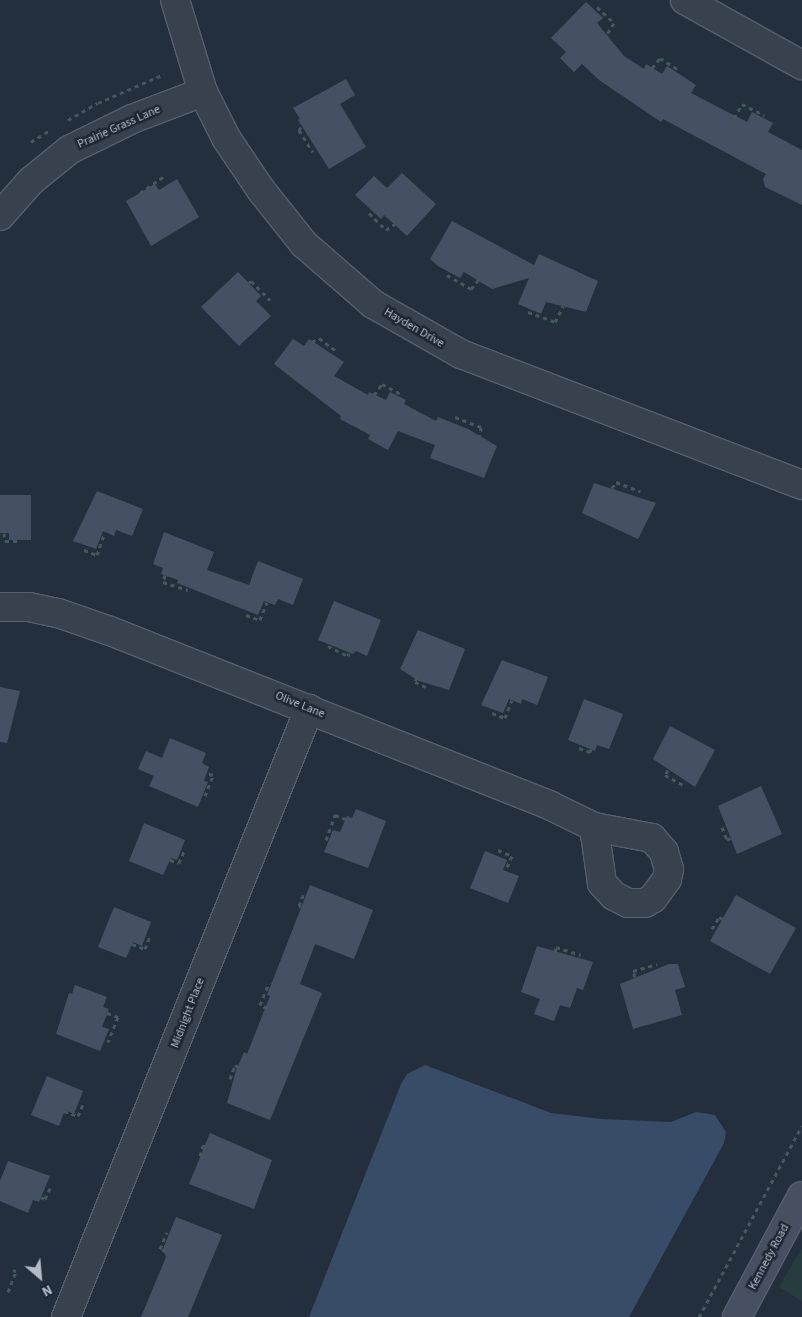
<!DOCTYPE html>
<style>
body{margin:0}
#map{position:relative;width:802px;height:1317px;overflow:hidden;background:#242f3e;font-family:"Source Sans 3",sans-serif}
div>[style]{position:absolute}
.green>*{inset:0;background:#263c3f}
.water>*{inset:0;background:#394c67}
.building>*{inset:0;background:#455162}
.path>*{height:3px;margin-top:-1.5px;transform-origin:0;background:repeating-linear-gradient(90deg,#44595c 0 4px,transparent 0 8px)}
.roads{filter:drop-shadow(1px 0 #565f6c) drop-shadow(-1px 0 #565f6c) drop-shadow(0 1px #565f6c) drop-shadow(0 -1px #565f6c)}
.minor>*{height:28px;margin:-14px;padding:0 14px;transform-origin:14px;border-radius:14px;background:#38414e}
.secondary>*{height:28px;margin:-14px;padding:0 14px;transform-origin:14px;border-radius:14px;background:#465061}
span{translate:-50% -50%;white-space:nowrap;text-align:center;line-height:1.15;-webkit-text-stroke:5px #1d2633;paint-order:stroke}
.street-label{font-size:12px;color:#b4bcc9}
.north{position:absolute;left:15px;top:1252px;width:50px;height:50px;-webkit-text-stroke:4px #1d2633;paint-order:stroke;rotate:153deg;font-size:14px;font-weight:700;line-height:20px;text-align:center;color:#b4bcc9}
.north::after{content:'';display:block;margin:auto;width:18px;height:22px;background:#b4bcc9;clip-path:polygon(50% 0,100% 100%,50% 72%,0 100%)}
</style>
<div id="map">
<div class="green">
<div style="clip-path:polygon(802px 1248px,802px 1301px,779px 1287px)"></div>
</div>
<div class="water">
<div style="clip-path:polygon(425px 1065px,551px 1113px,601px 1119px,671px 1122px,696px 1112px,715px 1115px,726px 1132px,724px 1143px,629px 1317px,309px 1317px,401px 1084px,407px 1074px)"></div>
</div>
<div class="building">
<div style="clip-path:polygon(586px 2px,603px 18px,597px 23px,624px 56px,644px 69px,646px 64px,662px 74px,667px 66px,696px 85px,691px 93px,747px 122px,752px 112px,773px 123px,768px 132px,802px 150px,802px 205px,765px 187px,763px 179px,766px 174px,663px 119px,661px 122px,599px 80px,582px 64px,574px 72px,560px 58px,566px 52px,551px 38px)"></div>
<div style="clip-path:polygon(346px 79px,355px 95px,340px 104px,366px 147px,329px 169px,298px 120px,300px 119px,293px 108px)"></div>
<div style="clip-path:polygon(402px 173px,436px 204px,407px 236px,384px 215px,381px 219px,355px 195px,374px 176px,387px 188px)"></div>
<div style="clip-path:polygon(177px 179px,199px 217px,151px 246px,126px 201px,155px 184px,159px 190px)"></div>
<div style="clip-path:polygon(452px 221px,534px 265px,539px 254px,598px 281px,586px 312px,546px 302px,541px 314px,518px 304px,529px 278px,492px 289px,464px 272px,460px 278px,438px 266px,430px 259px)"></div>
<div style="clip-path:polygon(238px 272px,261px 296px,256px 301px,271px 316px,239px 346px,201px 307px)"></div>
<div style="clip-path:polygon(293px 339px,304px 346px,309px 339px,344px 362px,334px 376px,368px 395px,369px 392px,386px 400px,390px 392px,406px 400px,404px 404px,436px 421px,438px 417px,468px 429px,497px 446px,484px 478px,430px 458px,435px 445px,398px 431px,388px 450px,368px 439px,370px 435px,340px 419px,341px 416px,274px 364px)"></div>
<div style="clip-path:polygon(594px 483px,656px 503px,638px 539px,582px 513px)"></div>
<div style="clip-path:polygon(97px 491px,143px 509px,132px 536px,116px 530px,114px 536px,103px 531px,96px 549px,73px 541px)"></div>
<div style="clip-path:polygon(0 495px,31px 495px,31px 540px,9px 540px,9px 533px,0 533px)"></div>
<div style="clip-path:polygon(164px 532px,214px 552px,207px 570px,249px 585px,258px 561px,303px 579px,293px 605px,278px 599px,275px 605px,264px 601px,258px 615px,177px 583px,178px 580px,161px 574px,163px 568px,153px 564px)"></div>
<div style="clip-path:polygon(334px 601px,381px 620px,367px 656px,356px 651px,353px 654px,318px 640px)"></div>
<div style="clip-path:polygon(418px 630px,465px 649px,449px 690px,419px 681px,400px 669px)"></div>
<div style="clip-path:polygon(502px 660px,548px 677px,537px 705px,522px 699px,521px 704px,509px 699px,503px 713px,481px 705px)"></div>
<div style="clip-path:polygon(0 687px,20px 691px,7px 743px,0 742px)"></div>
<div style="clip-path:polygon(584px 699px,623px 714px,609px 749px,597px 745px,595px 751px,568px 740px)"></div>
<div style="clip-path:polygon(670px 726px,715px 750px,695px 787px,653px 759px)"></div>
<div style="clip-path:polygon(170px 738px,206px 753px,202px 763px,209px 767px,204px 781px,208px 782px,198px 807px,149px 786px,154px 776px,138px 769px,146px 751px,162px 758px)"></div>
<div style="clip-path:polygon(761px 786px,782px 834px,737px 854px,718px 806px)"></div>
<div style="clip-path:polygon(356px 809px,386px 821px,368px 868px,324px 852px,333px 830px,340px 832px,347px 816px,352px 818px)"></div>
<div style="clip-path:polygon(144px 823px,185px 840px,177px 860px,171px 858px,163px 875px,129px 861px)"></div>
<div style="clip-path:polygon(485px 851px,507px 860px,503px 870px,519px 876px,508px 903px,470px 888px)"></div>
<div style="clip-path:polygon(310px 885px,373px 910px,354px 959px,315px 944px,300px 984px,322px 993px,270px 1120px,227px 1103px,236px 1071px,244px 1052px,247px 1054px,270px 996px,267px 995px)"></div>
<div style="clip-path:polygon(736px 895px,796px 928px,770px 974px,710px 941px)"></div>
<div style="clip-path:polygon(114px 907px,151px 922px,142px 946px,133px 942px,126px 958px,98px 947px)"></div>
<div style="clip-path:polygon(537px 946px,593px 962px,583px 990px,577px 988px,570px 1008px,560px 1005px,554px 1021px,534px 1014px,540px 999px,521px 992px)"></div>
<div style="clip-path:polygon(669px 964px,678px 964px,685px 987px,675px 990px,682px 1015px,633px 1029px,620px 984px)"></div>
<div style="clip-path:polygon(75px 985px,107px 997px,103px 1007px,109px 1009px,102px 1027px,109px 1029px,100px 1051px,56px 1034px,69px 993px,72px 994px)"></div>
<div style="clip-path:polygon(47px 1076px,83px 1091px,74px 1114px,65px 1110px,59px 1126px,31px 1115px)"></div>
<div style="clip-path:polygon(210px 1133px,272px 1160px,254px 1209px,189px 1184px)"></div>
<div style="clip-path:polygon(8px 1161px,50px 1176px,39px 1202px,33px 1200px,28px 1213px,0 1201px,0 1181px)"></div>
<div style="clip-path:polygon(176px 1217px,222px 1235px,188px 1317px,141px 1317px,166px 1257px,163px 1249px)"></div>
</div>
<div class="path">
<div style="left:597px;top:7px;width:23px;rotate:43deg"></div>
<div style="left:614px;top:23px;width:13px;rotate:122deg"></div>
<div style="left:652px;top:68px;width:13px;rotate:-51deg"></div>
<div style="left:660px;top:58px;width:22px;rotate:32deg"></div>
<div style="left:734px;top:118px;width:16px;rotate:-60deg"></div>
<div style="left:742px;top:104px;width:25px;rotate:27deg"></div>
<div style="left:68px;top:120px;width:34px;rotate:-30deg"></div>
<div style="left:98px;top:103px;width:72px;rotate:-23.7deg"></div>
<div style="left:301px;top:127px;width:4px;rotate:124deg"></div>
<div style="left:299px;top:130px;width:26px;rotate:58deg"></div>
<div style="left:31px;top:142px;width:22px;rotate:-32deg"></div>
<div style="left:140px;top:193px;width:28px;rotate:-35deg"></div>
<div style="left:369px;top:213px;width:24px;rotate:45deg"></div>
<div style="left:386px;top:230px;width:11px;rotate:-34deg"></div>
<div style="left:447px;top:275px;width:28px;rotate:30deg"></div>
<div style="left:471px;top:289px;width:14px;rotate:-51deg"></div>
<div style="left:249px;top:283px;width:3px;rotate:-45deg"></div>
<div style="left:251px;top:281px;width:27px;rotate:45deg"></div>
<div style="left:528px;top:312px;width:29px;rotate:20deg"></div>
<div style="left:555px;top:322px;width:18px;rotate:-63deg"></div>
<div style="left:312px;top:342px;width:8px;rotate:-30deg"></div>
<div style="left:319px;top:338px;width:21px;rotate:37deg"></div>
<div style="left:374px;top:395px;width:14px;rotate:-54deg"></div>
<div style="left:382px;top:384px;width:24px;rotate:28deg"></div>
<div style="left:455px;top:417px;width:28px;rotate:21deg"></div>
<div style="left:481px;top:427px;width:9px;rotate:96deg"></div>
<div style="left:612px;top:488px;width:7px;rotate:-56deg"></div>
<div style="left:616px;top:482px;width:26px;rotate:21deg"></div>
<div style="left:4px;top:533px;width:8px;rotate:83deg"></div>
<div style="left:5px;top:541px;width:14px"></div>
<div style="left:84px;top:550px;width:14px;rotate:21deg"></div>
<div style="left:97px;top:555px;width:24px;rotate:-71deg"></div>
<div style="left:165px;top:575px;width:7px;rotate:106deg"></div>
<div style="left:163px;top:582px;width:26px;rotate:18deg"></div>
<div style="left:246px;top:615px;width:15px;rotate:20deg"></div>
<div style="left:260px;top:620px;width:19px;rotate:-69deg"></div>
<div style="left:328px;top:646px;width:22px;rotate:27deg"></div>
<div style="left:348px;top:656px;width:3px;rotate:-72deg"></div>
<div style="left:417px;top:677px;width:5px;rotate:112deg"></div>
<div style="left:415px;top:682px;width:14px;rotate:25deg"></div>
<div style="left:492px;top:713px;width:14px;rotate:21deg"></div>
<div style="left:505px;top:718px;width:19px;rotate:-69deg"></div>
<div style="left:579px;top:748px;width:12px;rotate:20deg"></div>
<div style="left:590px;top:752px;width:3px;rotate:-72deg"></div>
<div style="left:668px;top:770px;width:6px;rotate:121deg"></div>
<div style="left:665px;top:775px;width:23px;rotate:29deg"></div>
<div style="left:205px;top:796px;width:22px;rotate:-69deg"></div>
<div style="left:213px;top:775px;width:6px;rotate:-162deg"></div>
<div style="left:722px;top:827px;width:14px;rotate:69deg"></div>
<div style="left:727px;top:840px;width:4px;rotate:-34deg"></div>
<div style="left:326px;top:840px;width:27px;rotate:-70deg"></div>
<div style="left:335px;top:815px;width:12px;rotate:20deg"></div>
<div style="left:498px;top:850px;width:15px;rotate:23deg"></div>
<div style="left:512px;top:856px;width:17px;rotate:115deg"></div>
<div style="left:170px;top:860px;width:9px;rotate:18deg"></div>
<div style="left:179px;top:863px;width:13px;rotate:-67deg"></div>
<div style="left:301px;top:907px;width:2px;rotate:-153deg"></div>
<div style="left:299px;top:906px;width:12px;rotate:-70deg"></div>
<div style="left:712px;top:929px;width:14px;rotate:-60deg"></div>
<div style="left:719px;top:917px;width:7px;rotate:27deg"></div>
<div style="left:132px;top:944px;width:14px;rotate:21deg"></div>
<div style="left:145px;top:949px;width:14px;rotate:-69deg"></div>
<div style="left:555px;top:952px;width:5px;rotate:-79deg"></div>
<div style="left:556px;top:947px;width:26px;rotate:18deg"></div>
<div style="left:635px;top:977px;width:6px;rotate:-108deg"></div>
<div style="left:633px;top:971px;width:25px;rotate:-16deg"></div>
<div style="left:267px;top:1008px;width:8px;rotate:-157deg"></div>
<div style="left:260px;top:1005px;width:24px;rotate:-68deg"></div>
<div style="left:107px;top:1013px;width:12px;rotate:20deg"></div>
<div style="left:118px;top:1017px;width:27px;rotate:112deg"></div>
<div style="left:230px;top:1079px;width:15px;rotate:-70deg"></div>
<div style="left:235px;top:1065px;width:4px;rotate:34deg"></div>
<div style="left:64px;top:1111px;width:15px;rotate:20deg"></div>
<div style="left:78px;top:1116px;width:13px;rotate:-67deg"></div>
<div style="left:200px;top:1156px;width:14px;rotate:-73deg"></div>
<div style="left:41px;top:1197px;width:4px;rotate:27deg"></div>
<div style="left:45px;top:1199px;width:14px;rotate:-65deg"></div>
<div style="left:166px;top:1251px;width:6px;rotate:-162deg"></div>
<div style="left:160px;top:1249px;width:18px;rotate:-68deg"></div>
<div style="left:8px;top:1292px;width:22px;rotate:-69deg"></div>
<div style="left:16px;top:1271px;width:3px;rotate:-162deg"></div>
<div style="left:699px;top:1317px;width:217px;rotate:-61.7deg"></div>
</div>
<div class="roads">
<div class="minor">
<div style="left:175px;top:0;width:96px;rotate:73.1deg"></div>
<div style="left:203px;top:92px;width:51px;rotate:63.4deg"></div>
<div style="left:226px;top:138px;width:63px;rotate:56.1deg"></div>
<div style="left:261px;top:190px;width:69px;rotate:51.5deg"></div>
<div style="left:304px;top:244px;width:91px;rotate:41deg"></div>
<div style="left:373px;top:304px;width:101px;rotate:29.6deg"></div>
<div style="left:461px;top:354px;width:365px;rotate:21deg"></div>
<div style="left:685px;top:0;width:134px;rotate:29.1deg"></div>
<div style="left:0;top:216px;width:47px;rotate:-48.5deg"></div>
<div style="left:31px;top:181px;width:49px;rotate:-39.2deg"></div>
<div style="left:69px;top:150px;width:70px;rotate:-26.2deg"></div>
<div style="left:132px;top:119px;width:76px;rotate:-20.8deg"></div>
<div style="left:0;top:607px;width:29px"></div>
<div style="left:29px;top:607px;width:30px;rotate:12deg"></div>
<div style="left:58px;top:613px;width:55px;rotate:19.1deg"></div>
<div style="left:110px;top:631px;width:474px;rotate:21.6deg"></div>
<div style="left:551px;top:806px;width:48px;rotate:26deg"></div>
<div style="left:594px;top:827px;width:59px;rotate:10.7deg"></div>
<div style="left:652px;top:838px;width:18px;rotate:49deg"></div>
<div style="left:664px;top:852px;width:18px;rotate:74deg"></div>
<div style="left:669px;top:869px;width:10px;rotate:101deg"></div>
<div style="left:667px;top:879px;width:24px;rotate:126deg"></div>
<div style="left:653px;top:898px;width:9px;rotate:148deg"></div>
<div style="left:645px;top:903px;width:17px;rotate:180deg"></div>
<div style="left:628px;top:903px;width:16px;rotate:-153deg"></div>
<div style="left:614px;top:896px;width:18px;rotate:-133deg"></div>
<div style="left:602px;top:883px;width:57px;rotate:-98.1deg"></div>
<div style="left:66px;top:1317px;width:655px;rotate:-68.21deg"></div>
</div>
<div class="secondary">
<div style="left:737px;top:1317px;width:137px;rotate:-61.8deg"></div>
</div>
</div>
<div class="street-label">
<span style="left:119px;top:127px;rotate:-24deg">Prairie Grass Lane</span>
<span style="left:414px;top:328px;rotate:30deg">Hayden Drive</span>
<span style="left:300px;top:705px;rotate:22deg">Olive Lane</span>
<span style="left:188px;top:1013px;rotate:-69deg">Midnight Place</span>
<span style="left:769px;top:1257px;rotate:-62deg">Kennedy Road</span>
</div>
<div class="north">N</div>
</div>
